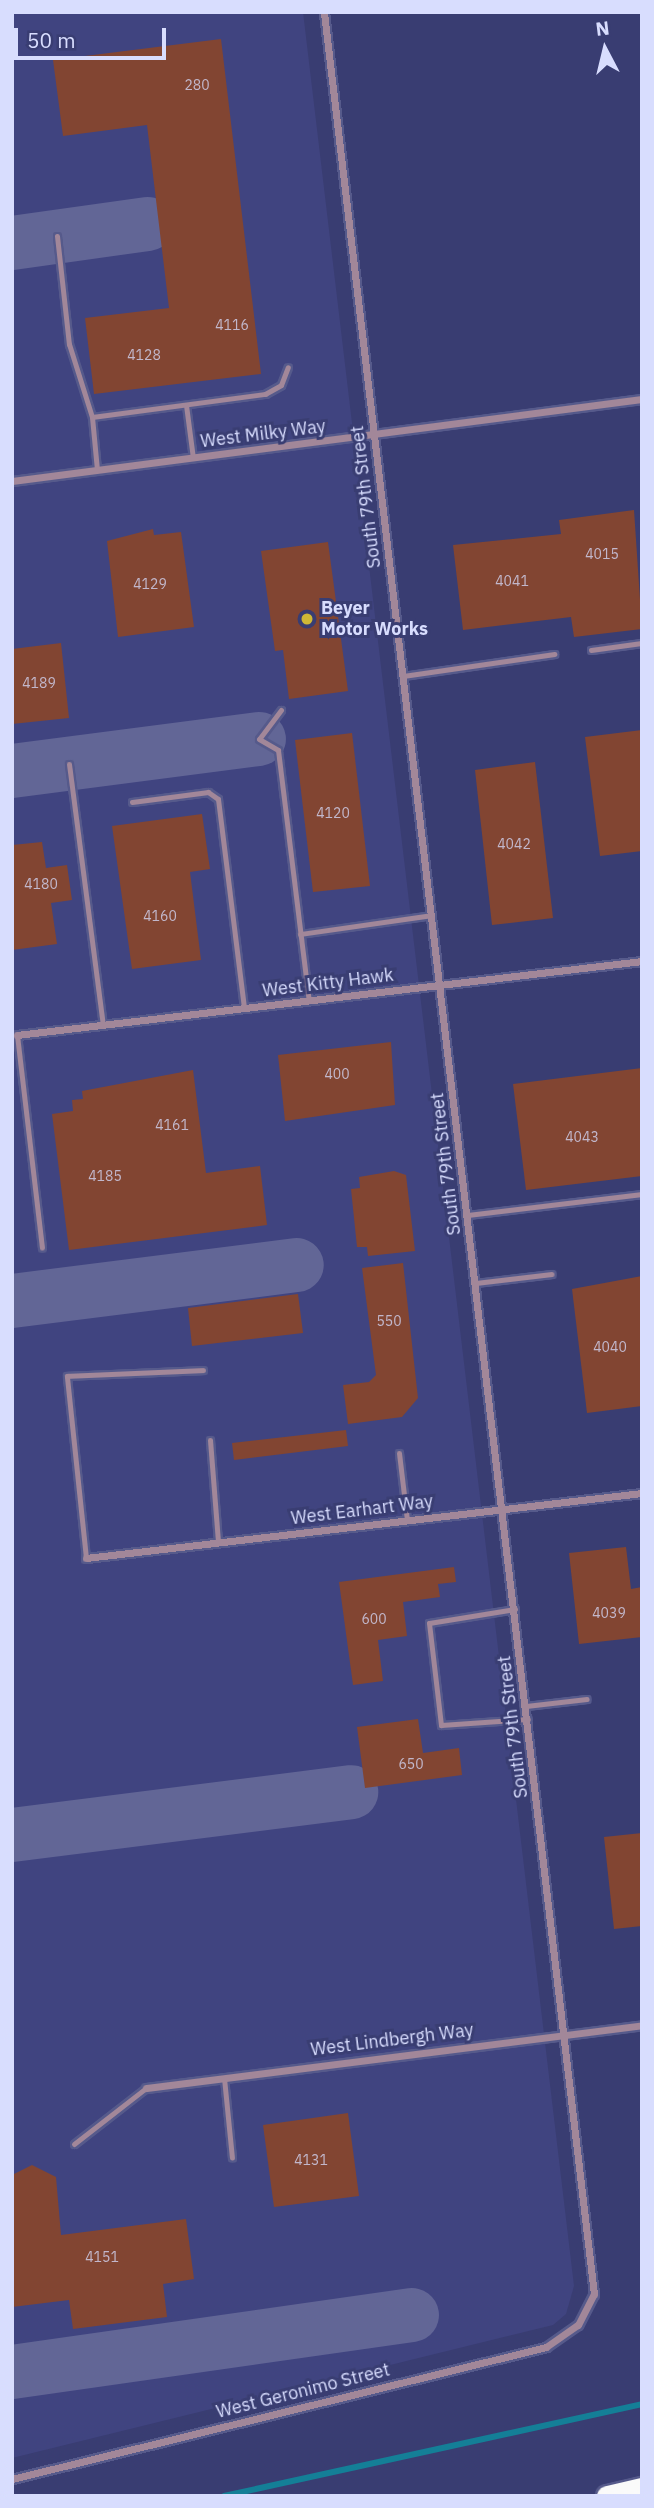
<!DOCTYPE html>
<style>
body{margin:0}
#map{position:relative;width:654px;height:2508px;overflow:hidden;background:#393d72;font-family:"IBM Plex Sans",sans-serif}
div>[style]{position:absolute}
.built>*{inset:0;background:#404480}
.stream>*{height:6px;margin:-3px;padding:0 3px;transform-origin:3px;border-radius:3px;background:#147f97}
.taxiway>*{height:54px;margin:-27px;padding:0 27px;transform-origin:27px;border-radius:27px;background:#626696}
.building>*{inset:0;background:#824532}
.roads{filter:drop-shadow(2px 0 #565a8b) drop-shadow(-2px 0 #565a8b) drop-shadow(0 2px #565a8b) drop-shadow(0 -2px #565a8b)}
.service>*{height:5px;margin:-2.5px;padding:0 2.5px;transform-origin:2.5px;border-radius:2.5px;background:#a28799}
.minor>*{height:7px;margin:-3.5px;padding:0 3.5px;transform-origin:3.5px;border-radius:3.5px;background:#a28799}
.motorway>*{height:21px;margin:-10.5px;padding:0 10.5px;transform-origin:10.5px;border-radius:10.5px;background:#fafafa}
.dots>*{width:19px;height:19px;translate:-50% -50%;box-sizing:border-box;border:4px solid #393d72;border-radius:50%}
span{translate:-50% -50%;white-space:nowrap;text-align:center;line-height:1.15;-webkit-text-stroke:6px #393d72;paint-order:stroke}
.number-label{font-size:14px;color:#c2b7cb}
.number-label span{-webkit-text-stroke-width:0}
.street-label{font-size:18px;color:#d8ddfe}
.poi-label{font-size:18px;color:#d8ddfe;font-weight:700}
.left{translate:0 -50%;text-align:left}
.frame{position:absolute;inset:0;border:14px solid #d8ddfe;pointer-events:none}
.north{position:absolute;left:570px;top:14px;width:70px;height:70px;-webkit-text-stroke:5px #393d72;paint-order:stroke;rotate:353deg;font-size:19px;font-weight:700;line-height:28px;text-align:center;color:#d8ddfe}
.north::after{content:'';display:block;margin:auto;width:24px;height:32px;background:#d8ddfe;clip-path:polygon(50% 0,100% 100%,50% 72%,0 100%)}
.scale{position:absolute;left:14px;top:28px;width:152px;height:32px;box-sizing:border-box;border:4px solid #d8ddfe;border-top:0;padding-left:9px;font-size:21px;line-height:24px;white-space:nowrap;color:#d8ddfe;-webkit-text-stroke:5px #393d72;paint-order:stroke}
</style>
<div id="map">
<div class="built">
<div style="clip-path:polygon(12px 12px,303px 12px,574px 2286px,566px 2314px,553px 2325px,12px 2458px)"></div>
</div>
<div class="stream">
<div style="left:224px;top:2496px;width:428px;rotate:-12.4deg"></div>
</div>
<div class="taxiway">
<div style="left:12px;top:243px;width:137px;rotate:-8deg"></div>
<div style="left:12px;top:771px;width:249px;rotate:-7.4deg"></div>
<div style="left:12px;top:1301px;width:287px;rotate:-7.2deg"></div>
<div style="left:12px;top:1835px;width:342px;rotate:-7.2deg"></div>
<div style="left:12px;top:2372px;width:404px;rotate:-8.1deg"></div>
</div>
<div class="building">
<div style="clip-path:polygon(221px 39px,261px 374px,94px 394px,85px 318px,169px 308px,147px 125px,63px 136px,53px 60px)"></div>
<div style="clip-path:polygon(634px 510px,642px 629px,574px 637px,571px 617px,463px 630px,453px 545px,561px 534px,559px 520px)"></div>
<div style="clip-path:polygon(153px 529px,154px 535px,181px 532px,194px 627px,118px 637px,107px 541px)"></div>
<div style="clip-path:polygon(328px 542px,348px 691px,289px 699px,283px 650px,275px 651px,261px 551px)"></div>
<div style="clip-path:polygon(61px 643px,69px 718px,12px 724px,12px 649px)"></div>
<div style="clip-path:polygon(642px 730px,642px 851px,600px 856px,585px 737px)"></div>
<div style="clip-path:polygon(352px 733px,370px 886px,313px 892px,295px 740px)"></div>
<div style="clip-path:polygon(535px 762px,553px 918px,492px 925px,475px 770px)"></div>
<div style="clip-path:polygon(202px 814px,210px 869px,190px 872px,201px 960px,132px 969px,112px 826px)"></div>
<div style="clip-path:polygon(42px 842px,46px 868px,67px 865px,72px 900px,51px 903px,57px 944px,12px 950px,12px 845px)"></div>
<div style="clip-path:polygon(391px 1042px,395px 1105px,285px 1121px,278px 1055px)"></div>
<div style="clip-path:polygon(642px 1068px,642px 1176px,526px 1190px,513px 1084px)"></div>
<div style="clip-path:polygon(193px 1070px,206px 1173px,260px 1166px,267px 1225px,69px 1250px,52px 1114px,73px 1111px,72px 1100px,83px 1099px,82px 1091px)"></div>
<div style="clip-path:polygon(394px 1171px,406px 1175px,415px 1251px,368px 1256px,367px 1247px,357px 1247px,351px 1189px,360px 1188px,359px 1177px)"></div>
<div style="clip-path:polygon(403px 1263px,418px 1398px,402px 1417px,348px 1424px,343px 1385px,369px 1382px,376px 1375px,362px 1268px)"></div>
<div style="clip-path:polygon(642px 1276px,642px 1406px,587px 1413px,572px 1289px)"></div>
<div style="clip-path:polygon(298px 1294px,303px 1333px,192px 1346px,188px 1308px)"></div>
<div style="clip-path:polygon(346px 1430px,348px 1446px,234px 1460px,232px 1443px)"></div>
<div style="clip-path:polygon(626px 1547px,631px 1589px,642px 1587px,642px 1637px,579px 1644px,569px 1553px)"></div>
<div style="clip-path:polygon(454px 1567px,456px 1582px,438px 1584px,440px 1597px,403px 1602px,407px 1636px,378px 1640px,383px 1681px,353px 1685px,339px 1582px)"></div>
<div style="clip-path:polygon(418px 1719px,423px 1753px,459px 1748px,462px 1775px,365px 1788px,357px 1727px)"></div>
<div style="clip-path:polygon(642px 1833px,642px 1926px,614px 1929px,604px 1837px)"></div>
<div style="clip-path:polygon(348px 2113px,359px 2196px,274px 2207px,263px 2125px)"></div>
<div style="clip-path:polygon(32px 2165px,56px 2177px,61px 2235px,186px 2219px,194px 2279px,163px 2284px,167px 2317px,73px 2329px,69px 2300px,12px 2307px,12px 2175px)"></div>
</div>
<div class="roads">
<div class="service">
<div style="left:57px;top:236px;width:109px;rotate:83.7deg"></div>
<div style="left:69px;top:344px;width:77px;rotate:72.5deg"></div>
<div style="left:92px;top:417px;width:175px;rotate:-7.6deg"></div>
<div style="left:265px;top:394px;width:18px;rotate:-29deg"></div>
<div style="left:281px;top:385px;width:19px;rotate:-69deg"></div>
<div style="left:186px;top:405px;width:53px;rotate:82.5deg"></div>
<div style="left:92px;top:417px;width:53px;rotate:84.6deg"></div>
<div style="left:591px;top:650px;width:51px;rotate:-7.8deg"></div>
<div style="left:403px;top:676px;width:153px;rotate:-8.3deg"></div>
<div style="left:281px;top:710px;width:36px;rotate:127deg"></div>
<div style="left:259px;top:739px;width:22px;rotate:30deg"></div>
<div style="left:278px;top:750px;width:253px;rotate:83deg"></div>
<div style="left:69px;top:764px;width:263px;rotate:82.6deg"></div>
<div style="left:132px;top:802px;width:77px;rotate:-7.5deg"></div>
<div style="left:208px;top:792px;width:12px;rotate:35deg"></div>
<div style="left:218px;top:799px;width:211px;rotate:82.9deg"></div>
<div style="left:300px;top:934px;width:133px;rotate:-8.2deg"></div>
<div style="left:17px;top:1035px;width:214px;rotate:83.3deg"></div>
<div style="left:468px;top:1215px;width:175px;rotate:-6.9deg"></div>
<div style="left:476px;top:1283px;width:76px;rotate:-6.8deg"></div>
<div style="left:210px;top:1440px;width:102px;rotate:85.5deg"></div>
<div style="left:399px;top:1453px;width:67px;rotate:83.2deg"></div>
<div style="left:86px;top:1558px;width:183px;rotate:-96deg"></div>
<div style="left:67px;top:1376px;width:136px;rotate:-2.5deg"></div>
<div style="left:515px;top:1609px;width:87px;rotate:170.8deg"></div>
<div style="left:429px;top:1623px;width:103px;rotate:83.3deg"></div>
<div style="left:441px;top:1725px;width:87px;rotate:-3.9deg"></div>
<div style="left:526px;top:1706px;width:61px;rotate:-6.5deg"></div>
<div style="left:224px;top:2078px;width:80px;rotate:84.3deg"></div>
<div style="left:74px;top:2144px;width:91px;rotate:-37.9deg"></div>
</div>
<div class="minor">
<div style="left:12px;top:481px;width:635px;rotate:-7.42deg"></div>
<div style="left:17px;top:1035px;width:629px;rotate:-6.75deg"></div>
<div style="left:86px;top:1558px;width:560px;rotate:-6.67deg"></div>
<div style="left:146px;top:2088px;width:500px;rotate:-7.2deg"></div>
<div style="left:12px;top:2479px;width:550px;rotate:-13.88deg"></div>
<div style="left:546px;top:2347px;width:39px;rotate:-35deg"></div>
<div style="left:578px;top:2325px;width:35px;rotate:-63deg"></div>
<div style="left:594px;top:2294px;width:2298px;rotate:-96.75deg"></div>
</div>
<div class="motorway">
<div style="left:607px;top:2496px;width:36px;rotate:-13deg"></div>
</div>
</div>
<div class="dots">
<div style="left:307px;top:619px;background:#d0b836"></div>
</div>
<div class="number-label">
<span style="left:197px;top:85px">280</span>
<span style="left:232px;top:325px">4116</span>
<span style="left:144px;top:355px">4128</span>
<span style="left:602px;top:554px">4015</span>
<span style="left:512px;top:581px">4041</span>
<span style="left:150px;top:584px">4129</span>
<span style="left:39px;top:683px">4189</span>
<span style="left:333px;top:813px">4120</span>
<span style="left:514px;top:844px">4042</span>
<span style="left:41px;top:884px">4180</span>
<span style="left:160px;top:916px">4160</span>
<span style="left:337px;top:1074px">400</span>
<span style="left:172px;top:1125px">4161</span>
<span style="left:582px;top:1137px">4043</span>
<span style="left:105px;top:1176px">4185</span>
<span style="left:389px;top:1321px">550</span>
<span style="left:610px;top:1347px">4040</span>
<span style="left:609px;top:1613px">4039</span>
<span style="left:374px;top:1619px">600</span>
<span style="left:411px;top:1764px">650</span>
<span style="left:311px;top:2160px">4131</span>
<span style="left:102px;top:2257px">4151</span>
</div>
<div class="street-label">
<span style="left:263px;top:434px;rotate:-7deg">West Milky Way</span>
<span style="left:366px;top:497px;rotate:-97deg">South 79th Street</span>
<span style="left:328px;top:983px;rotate:-7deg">West Kitty Hawk</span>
<span style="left:446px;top:1164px;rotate:-97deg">South 79th Street</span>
<span style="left:362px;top:1510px;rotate:-7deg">West Earhart Way</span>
<span style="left:513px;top:1727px;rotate:-97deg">South 79th Street</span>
<span style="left:392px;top:2040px;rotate:-7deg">West Lindbergh Way</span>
<span style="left:303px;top:2391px;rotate:-14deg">West Geronimo Street</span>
</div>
<div class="poi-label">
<span class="left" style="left:321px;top:619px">Beyer<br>Motor Works</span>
</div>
<div class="frame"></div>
<div class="north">N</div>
<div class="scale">50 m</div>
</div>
